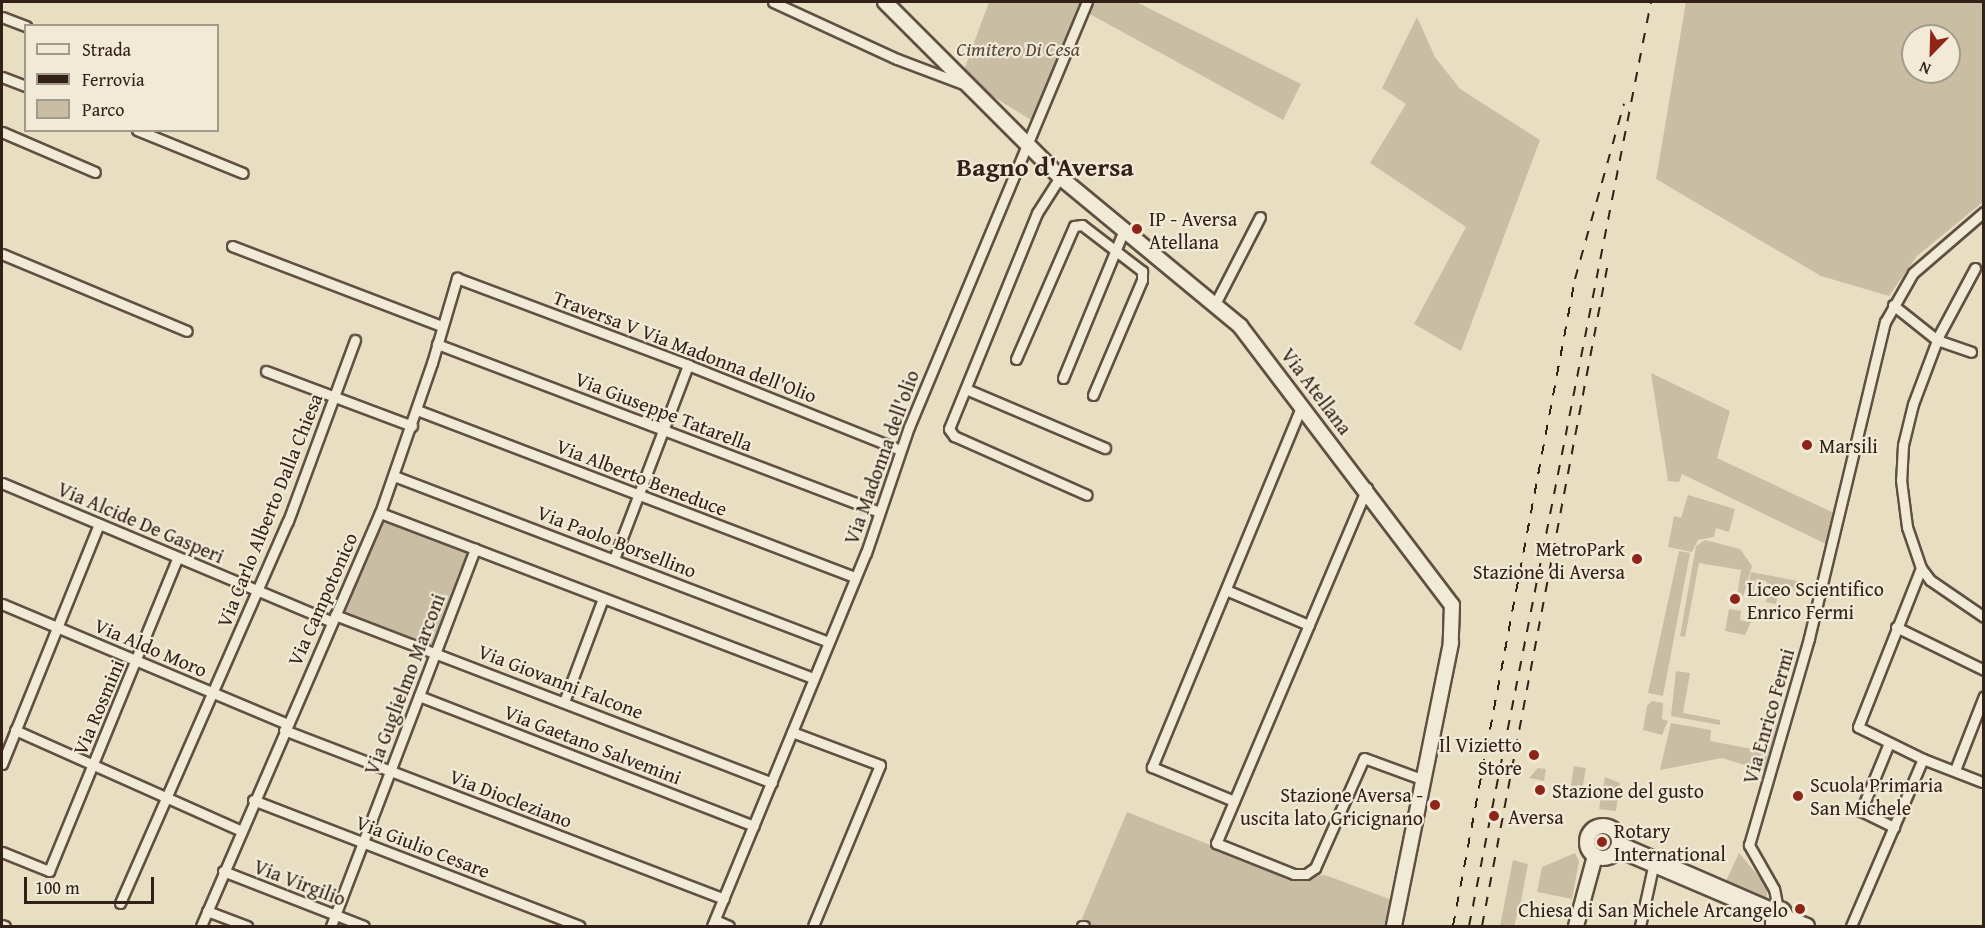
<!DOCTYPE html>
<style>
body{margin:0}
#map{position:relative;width:1985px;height:928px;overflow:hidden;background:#e8dec1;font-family:"Gentium Book Plus",serif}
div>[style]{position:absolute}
.green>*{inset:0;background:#c9bea4}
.roads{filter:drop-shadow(2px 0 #605042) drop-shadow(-2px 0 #605042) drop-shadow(0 2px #605042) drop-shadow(0 -2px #605042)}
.minor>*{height:9px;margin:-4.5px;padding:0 4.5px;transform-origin:4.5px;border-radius:4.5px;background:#f0ead7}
.secondary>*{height:14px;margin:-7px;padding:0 7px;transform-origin:7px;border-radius:7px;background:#f0ead7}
.secondary>.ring{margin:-7px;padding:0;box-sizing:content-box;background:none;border:14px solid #f0ead7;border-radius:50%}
.rail>*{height:2px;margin-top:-1px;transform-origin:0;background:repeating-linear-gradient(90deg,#332118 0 10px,transparent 0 20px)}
.dots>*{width:16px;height:16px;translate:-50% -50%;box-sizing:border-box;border:3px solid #f0ead7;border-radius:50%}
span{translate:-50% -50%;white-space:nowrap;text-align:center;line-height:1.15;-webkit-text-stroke:4.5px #f0ead7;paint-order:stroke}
.park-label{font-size:20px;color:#58483b;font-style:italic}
.poi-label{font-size:20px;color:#332118}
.left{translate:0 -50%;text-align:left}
.right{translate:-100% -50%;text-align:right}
.street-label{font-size:20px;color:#332118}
.district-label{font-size:26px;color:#332118;font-weight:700}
.frame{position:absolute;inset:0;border:3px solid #332118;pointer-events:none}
.legend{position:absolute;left:24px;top:24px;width:195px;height:108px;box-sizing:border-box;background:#f0ead7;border:2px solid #a49a8b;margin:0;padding:8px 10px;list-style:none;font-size:18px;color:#332118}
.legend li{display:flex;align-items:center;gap:12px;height:30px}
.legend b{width:30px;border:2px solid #a49a8b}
.north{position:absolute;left:1901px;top:24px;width:60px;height:60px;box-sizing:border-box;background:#f0ead7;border:2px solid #a49a8b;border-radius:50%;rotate:203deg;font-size:16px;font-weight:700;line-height:24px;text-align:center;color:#332118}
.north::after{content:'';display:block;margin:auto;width:21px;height:27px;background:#8f2418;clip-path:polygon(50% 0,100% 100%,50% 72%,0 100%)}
.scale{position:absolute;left:24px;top:877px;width:130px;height:27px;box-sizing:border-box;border:3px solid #332118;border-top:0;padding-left:8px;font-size:18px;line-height:21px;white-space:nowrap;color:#332118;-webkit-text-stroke:4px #f0ead7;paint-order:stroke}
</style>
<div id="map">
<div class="green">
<div style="clip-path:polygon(989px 2px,1081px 2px,1036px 123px,989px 94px,964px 70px)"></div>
<div style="clip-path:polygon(1091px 2px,1136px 2px,1301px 84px,1283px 120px,1086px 12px)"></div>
<div style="clip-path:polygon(evenodd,1686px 2px,1983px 2px,1983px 202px,1917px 256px,1889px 296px,1821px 276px,1656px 179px,1686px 2px,1913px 36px,1949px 36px,1949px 72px,1913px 72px,1913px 36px)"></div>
<div style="clip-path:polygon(1417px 17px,1435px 57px,1460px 89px,1540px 140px,1461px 351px,1414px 324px,1466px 227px,1370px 163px,1406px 104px,1382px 88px)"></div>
<div style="clip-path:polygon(1651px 373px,1730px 411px,1717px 458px,1834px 513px,1826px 544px,1682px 474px,1679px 482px,1668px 481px)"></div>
<div style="clip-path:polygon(1688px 495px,1735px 509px,1729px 532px,1716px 528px,1714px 537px,1698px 540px,1692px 552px,1668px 547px,1674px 516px,1681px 518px)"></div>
<div style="clip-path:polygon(383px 519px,468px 553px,432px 645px,342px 611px)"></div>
<div style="clip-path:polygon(1705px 540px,1740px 549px,1752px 566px,1743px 597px,1737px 596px,1741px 570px,1699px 563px,1685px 637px,1680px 636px,1696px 546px)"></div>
<div style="clip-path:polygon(1679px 551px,1690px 553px,1663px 696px,1648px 693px)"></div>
<div style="clip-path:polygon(1751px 572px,1798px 581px,1795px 595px,1793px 587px,1780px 584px,1776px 604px,1766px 602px,1769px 587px,1766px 581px,1756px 579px,1752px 599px,1746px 598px)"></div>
<div style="clip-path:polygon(1729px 609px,1741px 611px,1740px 620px,1751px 622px,1745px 635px,1725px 631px)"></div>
<div style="clip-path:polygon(1676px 671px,1690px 673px,1683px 713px,1720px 720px,1720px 725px,1671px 716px)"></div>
<div style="clip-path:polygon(1652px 701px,1663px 703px,1662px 719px,1668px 721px,1662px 735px,1643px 730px,1647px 706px)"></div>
<div style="clip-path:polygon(1770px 722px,1777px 724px,1764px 771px,1722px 758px,1660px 770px,1671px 723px,1711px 730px,1710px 741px,1762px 751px)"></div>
<div style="clip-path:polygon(1574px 766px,1586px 768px,1581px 797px,1571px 785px)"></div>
<div style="clip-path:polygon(1538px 768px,1546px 769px,1544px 781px,1529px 778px)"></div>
<div style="clip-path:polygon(1605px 777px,1620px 783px,1616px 811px,1599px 809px)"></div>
<div style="clip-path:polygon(1127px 812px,1291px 877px,1325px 875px,1392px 900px,1386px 926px,1094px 926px,1081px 921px)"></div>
<div style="clip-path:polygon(1575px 853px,1579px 861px,1572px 899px,1537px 892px,1542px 867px)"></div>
<div style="clip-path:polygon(1739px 853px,1767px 886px,1767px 899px,1726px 881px)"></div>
<div style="clip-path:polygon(1513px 860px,1528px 864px,1521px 901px,1514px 926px,1500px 926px)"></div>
</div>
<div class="roads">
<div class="minor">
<div style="left:773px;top:2px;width:136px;rotate:24.7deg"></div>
<div style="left:897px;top:59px;width:71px;rotate:20.7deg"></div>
<div style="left:2px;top:17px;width:26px;rotate:21deg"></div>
<div style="left:2px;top:77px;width:26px;rotate:21deg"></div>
<div style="left:137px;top:130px;width:114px;rotate:22.1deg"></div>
<div style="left:2px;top:132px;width:101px;rotate:23.3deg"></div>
<div style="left:1060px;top:177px;width:43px;rotate:122.6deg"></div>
<div style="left:1037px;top:213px;width:233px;rotate:112.2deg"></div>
<div style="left:949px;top:429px;width:9px;rotate:54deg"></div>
<div style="left:954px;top:436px;width:145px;rotate:23.9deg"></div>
<div style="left:232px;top:246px;width:225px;rotate:20.9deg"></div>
<div style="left:2px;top:254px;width:200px;rotate:22.6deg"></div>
<div style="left:1975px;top:268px;width:76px;rotate:118.2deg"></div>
<div style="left:1939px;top:335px;width:74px;rotate:110.6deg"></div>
<div style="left:1913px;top:404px;width:42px;rotate:103.7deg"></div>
<div style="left:1903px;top:445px;width:35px;rotate:93deg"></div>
<div style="left:1901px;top:480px;width:47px;rotate:82.7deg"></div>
<div style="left:1907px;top:527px;width:43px;rotate:71.1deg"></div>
<div style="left:1921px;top:568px;width:15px;rotate:53deg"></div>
<div style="left:1930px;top:580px;width:65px;rotate:34.4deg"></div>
<div style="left:1215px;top:304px;width:98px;rotate:-62.7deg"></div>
<div style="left:1893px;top:305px;width:56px;rotate:38.5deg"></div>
<div style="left:1937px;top:340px;width:36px;rotate:19deg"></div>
<div style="left:437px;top:344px;width:473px;rotate:20.8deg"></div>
<div style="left:1016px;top:359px;width:145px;rotate:-66.4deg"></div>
<div style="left:1074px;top:226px;width:8px;rotate:-7deg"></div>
<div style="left:1082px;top:225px;width:76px;rotate:37.5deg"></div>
<div style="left:1142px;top:271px;width:9px;rotate:90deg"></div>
<div style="left:1142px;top:280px;width:125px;rotate:113.1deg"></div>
<div style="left:266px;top:371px;width:156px;rotate:20.6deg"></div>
<div style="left:1063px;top:378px;width:160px;rotate:-67.6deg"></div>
<div style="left:966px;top:389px;width:151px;rotate:23deg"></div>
<div style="left:417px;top:410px;width:469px;rotate:20.9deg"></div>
<div style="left:394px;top:476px;width:465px;rotate:20.9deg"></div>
<div style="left:2px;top:483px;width:358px;rotate:22.8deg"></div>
<div style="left:1367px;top:488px;width:386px;rotate:113deg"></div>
<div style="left:1216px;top:843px;width:84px;rotate:21.7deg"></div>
<div style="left:1294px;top:874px;width:12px"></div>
<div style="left:1306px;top:874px;width:11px;rotate:-34deg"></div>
<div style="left:1315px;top:868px;width:120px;rotate:-66deg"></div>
<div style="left:1364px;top:758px;width:64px;rotate:20.1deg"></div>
<div style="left:475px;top:549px;width:361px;rotate:20.9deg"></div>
<div style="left:614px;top:559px;width:208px;rotate:-69.1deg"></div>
<div style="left:1921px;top:568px;width:171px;rotate:111.6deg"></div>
<div style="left:1858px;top:727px;width:72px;rotate:26.2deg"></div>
<div style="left:1923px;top:759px;width:63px;rotate:21.3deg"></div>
<div style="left:1226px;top:590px;width:90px;rotate:22.9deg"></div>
<div style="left:2px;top:604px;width:309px;rotate:22.8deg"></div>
<div style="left:335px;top:615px;width:468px;rotate:21deg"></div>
<div style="left:1896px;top:627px;width:98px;rotate:26deg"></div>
<div style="left:419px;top:696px;width:359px;rotate:21.2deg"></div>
<div style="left:564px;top:702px;width:111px;rotate:-69.4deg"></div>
<div style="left:15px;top:730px;width:246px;rotate:24deg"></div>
<div style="left:284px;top:730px;width:471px;rotate:21deg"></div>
<div style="left:792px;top:732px;width:94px;rotate:20.6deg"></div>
<div style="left:880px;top:765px;width:174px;rotate:112.6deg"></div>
<div style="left:1889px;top:743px;width:74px;rotate:112.4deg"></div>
<div style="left:1861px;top:811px;width:37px;rotate:26deg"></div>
<div style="left:2px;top:764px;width:259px;rotate:-68deg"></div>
<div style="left:1955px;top:770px;width:79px;rotate:-68.6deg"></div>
<div style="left:253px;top:800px;width:350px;rotate:21.1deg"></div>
<div style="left:1234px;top:801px;width:89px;rotate:-157.5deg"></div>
<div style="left:1152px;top:767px;width:392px;rotate:-67.5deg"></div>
<div style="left:2px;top:852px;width:51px;rotate:22deg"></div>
<div style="left:49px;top:871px;width:339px;rotate:-67.7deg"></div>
<div style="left:223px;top:871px;width:151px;rotate:21.3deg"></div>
<div style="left:120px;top:903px;width:417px;rotate:-66.3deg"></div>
<div style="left:288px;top:521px;width:193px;rotate:-69.7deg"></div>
<div style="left:1778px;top:909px;width:20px;rotate:-101deg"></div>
<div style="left:1774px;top:889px;width:51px;rotate:-119.6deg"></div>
<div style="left:1749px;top:845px;width:216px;rotate:-73.8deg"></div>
<div style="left:1809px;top:638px;width:325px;rotate:-76.5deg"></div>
<div style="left:1885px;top:322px;width:56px;rotate:-60.3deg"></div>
<div style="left:1913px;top:273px;width:94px;rotate:-40.7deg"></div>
<div style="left:207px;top:911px;width:43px;rotate:20.6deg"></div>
<div style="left:715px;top:920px;width:15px;rotate:23deg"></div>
<div style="left:2px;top:925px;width:3px;rotate:18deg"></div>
<div style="left:201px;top:926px;width:450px;rotate:-66.6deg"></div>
<div style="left:380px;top:513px;width:159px;rotate:-70.9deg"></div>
<div style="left:432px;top:363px;width:89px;rotate:-73.6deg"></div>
<div style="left:457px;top:278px;width:247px;rotate:20.6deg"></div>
<div style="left:688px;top:365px;width:228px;rotate:21.8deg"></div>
<div style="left:331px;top:926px;width:404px;rotate:-69.1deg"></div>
<div style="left:475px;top:549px;width:102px;rotate:-159.2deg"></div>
<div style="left:712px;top:926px;width:404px;rotate:-67.6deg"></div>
<div style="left:866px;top:553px;width:133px;rotate:-71.2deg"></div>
<div style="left:909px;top:427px;width:461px;rotate:-67.3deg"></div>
<div style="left:1082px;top:926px;width:2px"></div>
<div style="left:1640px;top:926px;width:60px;rotate:-77.6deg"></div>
<div style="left:1851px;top:926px;width:182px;rotate:-66.7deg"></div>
</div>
<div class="secondary">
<div style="left:885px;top:2px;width:247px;rotate:45deg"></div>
<div style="left:1060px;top:177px;width:234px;rotate:39.6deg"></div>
<div style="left:1240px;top:326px;width:350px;rotate:52.8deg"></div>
<div style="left:1452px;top:605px;width:38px;rotate:92deg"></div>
<div style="left:1451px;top:643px;width:289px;rotate:101.4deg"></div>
<div class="ring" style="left:1587px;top:826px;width:18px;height:18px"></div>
<div style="left:1619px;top:844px;width:169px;rotate:23.4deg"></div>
<div style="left:1617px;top:849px;width:163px;rotate:23.1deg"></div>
<div class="ring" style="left:1773px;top:909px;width:-4px;height:-4px"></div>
<div style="left:1782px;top:916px;width:27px;rotate:22deg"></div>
<div style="left:1576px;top:926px;width:73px;rotate:-74.8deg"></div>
</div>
</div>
<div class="rail">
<div style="left:1453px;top:926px;width:658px;rotate:-79.32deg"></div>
<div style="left:1575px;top:279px;width:182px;rotate:-74.4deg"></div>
<div style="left:1469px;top:926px;width:942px;rotate:-78.86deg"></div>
<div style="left:1482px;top:926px;width:680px;rotate:-79.24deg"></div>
</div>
<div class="dots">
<div style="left:1137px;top:229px;background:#8f2418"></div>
<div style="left:1807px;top:445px;background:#8f2418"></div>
<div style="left:1637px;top:559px;background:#8f2418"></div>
<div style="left:1735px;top:599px;background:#8f2418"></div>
<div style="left:1534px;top:755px;background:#8f2418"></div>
<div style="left:1540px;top:790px;background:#8f2418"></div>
<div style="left:1798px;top:796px;background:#8f2418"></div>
<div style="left:1435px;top:805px;background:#8f2418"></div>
<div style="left:1494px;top:816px;background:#8f2418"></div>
<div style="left:1602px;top:842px;background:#8f2418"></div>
<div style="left:1800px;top:909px;background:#8f2418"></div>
</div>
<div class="park-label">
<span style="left:1018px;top:48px">Cimitero Di Cesa</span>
</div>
<div class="poi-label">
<span class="left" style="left:1149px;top:230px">IP - Aversa<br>Atellana</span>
<span class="left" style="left:1819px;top:445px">Marsili</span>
<span class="right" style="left:1625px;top:560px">MetroPark<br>Stazione di Aversa</span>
<span class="left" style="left:1747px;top:600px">Liceo Scientifico<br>Enrico Fermi</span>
<span class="right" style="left:1522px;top:756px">Il Vizietto<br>Store</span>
<span class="left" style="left:1810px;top:796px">Scuola Primaria<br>San Michele</span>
<span class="left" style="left:1552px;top:790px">Stazione del gusto</span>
<span class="right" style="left:1423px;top:806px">Stazione Aversa -<br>uscita lato Gricignano</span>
<span class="left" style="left:1508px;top:816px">Aversa</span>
<span class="left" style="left:1614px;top:842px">Rotary<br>International</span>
<span class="right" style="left:1788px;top:909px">Chiesa di San Michele Arcangelo</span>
</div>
<div class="street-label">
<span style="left:685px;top:346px;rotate:21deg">Traversa V Via Madonna dell'Olio</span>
<span style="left:1317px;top:391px;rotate:53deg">Via Atellana</span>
<span style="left:664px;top:411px;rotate:21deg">Via Giuseppe Tatarella</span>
<span style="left:881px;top:457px;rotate:-70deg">Via Madonna dell'olio</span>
<span style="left:642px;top:477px;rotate:21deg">Via Alberto Beneduce</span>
<span style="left:269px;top:510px;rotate:-68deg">Via Carlo Alberto Dalla Chiesa</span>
<span style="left:141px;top:522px;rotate:23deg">Via Alcide De Gasperi</span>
<span style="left:617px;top:541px;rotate:21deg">Via Paolo Borsellino</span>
<span style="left:322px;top:599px;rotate:-66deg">Via Campotonico</span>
<span style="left:151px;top:647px;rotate:23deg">Via Aldo Moro</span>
<span style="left:561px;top:681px;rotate:21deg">Via Giovanni Falcone</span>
<span style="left:404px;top:684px;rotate:-69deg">Via Guglielmo Marconi</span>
<span style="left:98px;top:707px;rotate:-67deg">Via Rosmini</span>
<span style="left:1768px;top:716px;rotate:-74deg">Via Enrico Fermi</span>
<span style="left:593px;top:744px;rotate:21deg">Via Gaetano Salvemini</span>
<span style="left:511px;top:798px;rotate:21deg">Via Diocleziano</span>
<span style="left:423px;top:846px;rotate:21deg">Via Giulio Cesare</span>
<span style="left:300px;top:882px;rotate:21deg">Via Virgilio</span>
</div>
<div class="district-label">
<span style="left:1045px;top:167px">Bagno d'Aversa</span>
</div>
<div class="frame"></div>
<ul class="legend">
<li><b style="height:8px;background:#f0ead7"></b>Strada</li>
<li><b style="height:8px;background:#332118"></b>Ferrovia</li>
<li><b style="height:16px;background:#c9bea4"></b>Parco</li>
</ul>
<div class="north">N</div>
<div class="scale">100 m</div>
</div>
